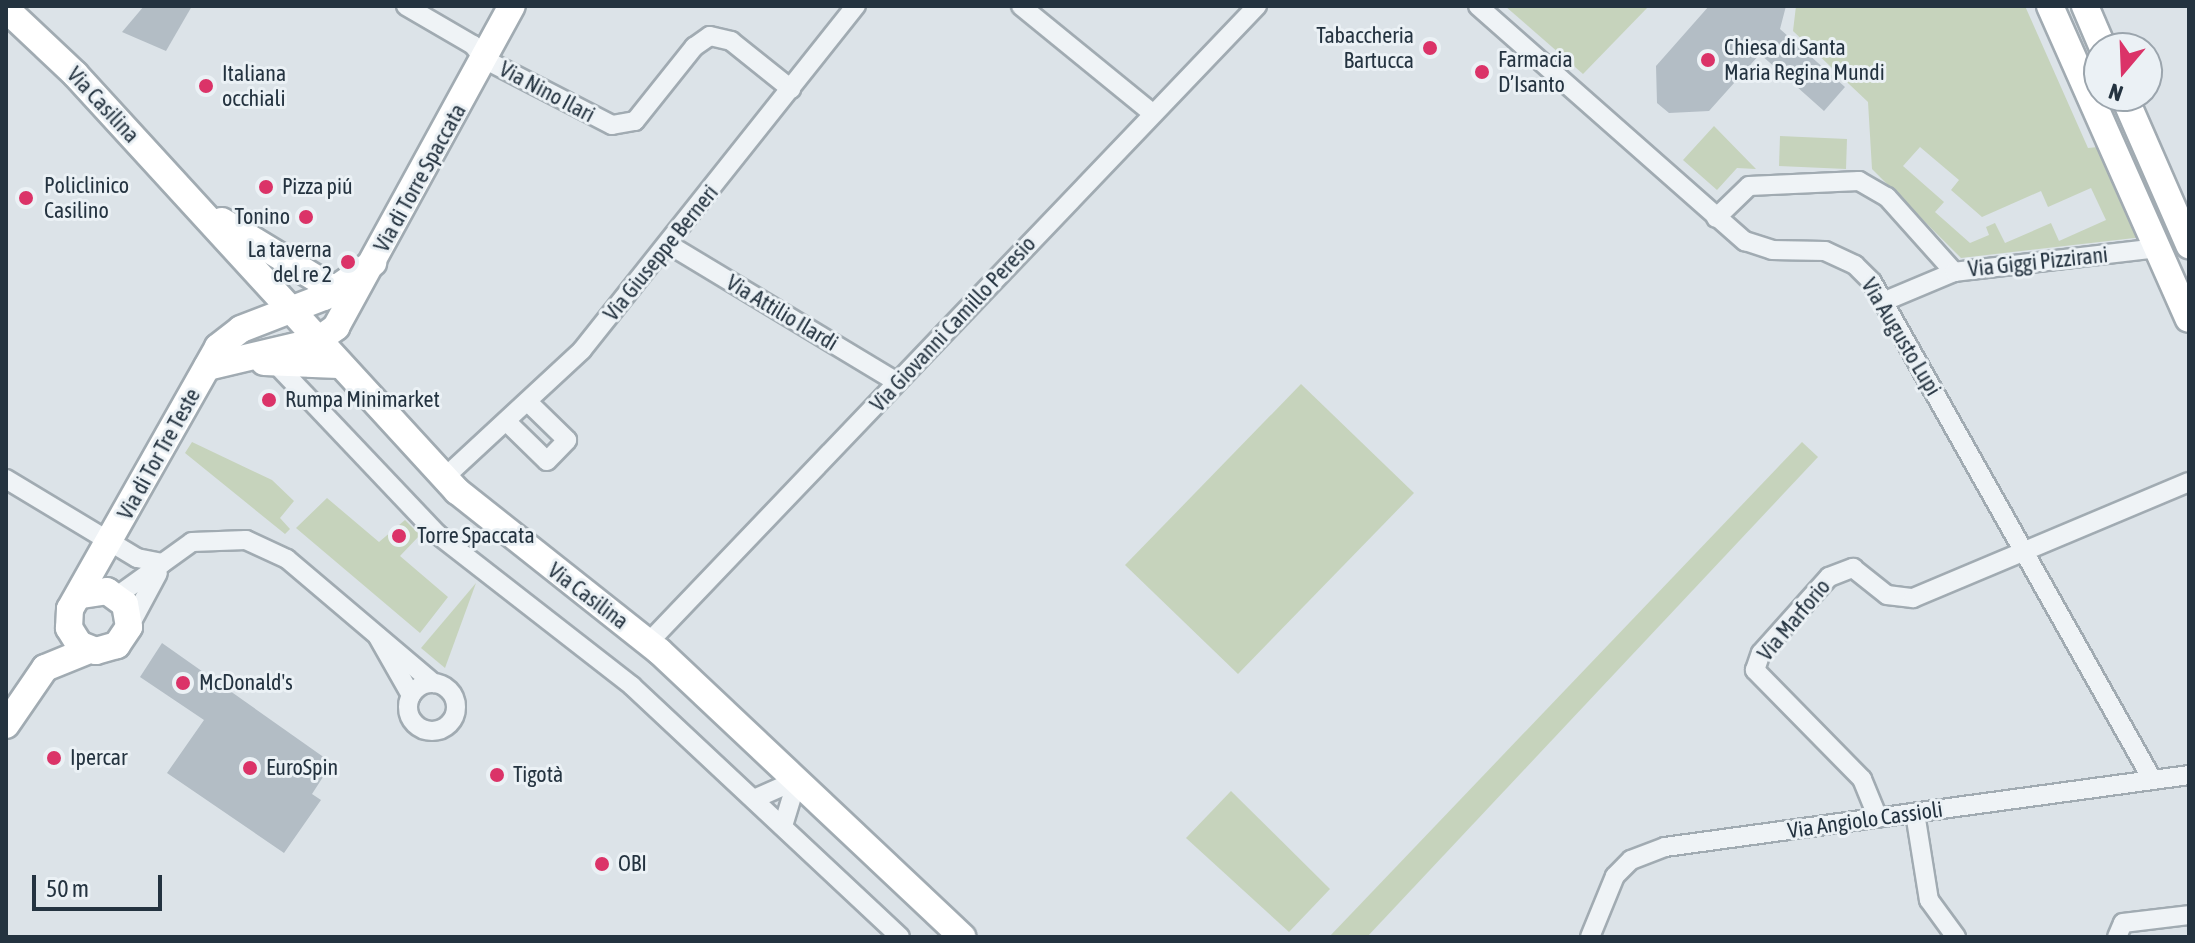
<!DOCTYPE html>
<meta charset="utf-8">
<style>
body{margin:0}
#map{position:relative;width:2195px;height:943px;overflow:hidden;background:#dce3e8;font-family:"Asap Condensed",sans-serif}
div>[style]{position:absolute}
.green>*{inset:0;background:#c6d3bc}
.building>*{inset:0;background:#b3bdc5}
.roads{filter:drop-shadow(2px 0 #a1abb2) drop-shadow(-2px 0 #a1abb2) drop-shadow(0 2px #a1abb2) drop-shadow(0 -2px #a1abb2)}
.street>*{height:18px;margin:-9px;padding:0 9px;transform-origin:9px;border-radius:9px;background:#eff3f6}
.street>.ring{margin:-9px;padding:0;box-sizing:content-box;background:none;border:18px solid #eff3f6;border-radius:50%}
.secondary>*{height:26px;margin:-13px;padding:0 13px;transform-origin:13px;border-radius:13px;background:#fff}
.dots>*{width:22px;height:22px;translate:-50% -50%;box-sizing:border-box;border:4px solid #ebf1f5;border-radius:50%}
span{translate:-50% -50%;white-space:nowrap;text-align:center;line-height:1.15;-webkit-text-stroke:6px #ebf1f5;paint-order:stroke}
.poi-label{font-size:22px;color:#243340}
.right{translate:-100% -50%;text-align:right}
.left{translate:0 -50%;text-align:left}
.street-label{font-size:22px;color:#243340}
.frame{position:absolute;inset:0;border:8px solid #243340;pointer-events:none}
.north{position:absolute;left:2083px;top:32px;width:80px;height:80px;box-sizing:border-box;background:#ebf1f5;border:2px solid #9ba5ad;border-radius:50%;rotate:199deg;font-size:22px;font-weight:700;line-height:32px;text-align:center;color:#243340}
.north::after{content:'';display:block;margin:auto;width:28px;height:36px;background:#db3368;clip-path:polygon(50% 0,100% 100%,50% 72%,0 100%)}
.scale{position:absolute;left:32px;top:875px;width:130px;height:36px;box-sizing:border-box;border:4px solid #243340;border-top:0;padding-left:10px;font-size:24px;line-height:28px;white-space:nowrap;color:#243340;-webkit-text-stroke:6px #ebf1f5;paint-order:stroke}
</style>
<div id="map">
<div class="green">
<div style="clip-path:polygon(1505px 6px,1649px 6px,1583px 74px)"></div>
<div style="clip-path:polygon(evenodd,1796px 6px,2025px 6px,2088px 148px,2098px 147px,2143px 237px,1961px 258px,1872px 169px,1868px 102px,1793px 31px,1796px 6px,1920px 147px,1959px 180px,1951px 190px,1982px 217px,2041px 191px,2048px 207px,2091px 188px,2106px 220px,2059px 241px,2051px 223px,2005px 243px,1995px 223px,1986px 227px,1989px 235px,1970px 243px,1935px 212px,1944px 202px,1903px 166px,1920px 147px)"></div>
<div style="clip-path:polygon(1714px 126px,1756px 169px,1737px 168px,1717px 190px,1683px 160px)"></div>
<div style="clip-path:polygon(1780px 136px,1847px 139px,1846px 169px,1779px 166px)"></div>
<div style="clip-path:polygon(1301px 384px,1414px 493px,1238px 674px,1125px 565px)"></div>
<div style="clip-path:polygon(192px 442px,272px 480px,294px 501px,280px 518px,290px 529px,285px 534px,185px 453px)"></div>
<div style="clip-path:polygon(1802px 442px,1818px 457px,1367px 937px,1329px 937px)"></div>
<div style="clip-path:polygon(327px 498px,379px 542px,405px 520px,420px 535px,400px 556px,448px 597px,420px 633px,296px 528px)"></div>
<div style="clip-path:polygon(476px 583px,445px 668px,421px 648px)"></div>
<div style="clip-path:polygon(1231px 791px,1330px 889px,1289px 932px,1186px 838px)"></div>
</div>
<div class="building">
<div style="clip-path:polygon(144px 6px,192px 6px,166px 51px,122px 32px)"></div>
<div style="clip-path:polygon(1709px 6px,1786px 6px,1780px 29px,1845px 87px,1824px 111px,1760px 54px,1709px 111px,1669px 113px,1657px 103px,1656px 66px)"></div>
<div style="clip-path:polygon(162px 643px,332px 763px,312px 794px,321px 800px,284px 853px,167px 773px,204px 720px,140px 677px)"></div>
</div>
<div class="roads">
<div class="street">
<div style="left:406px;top:6px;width:78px;rotate:30.2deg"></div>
<div style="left:473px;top:45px;width:18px;rotate:52deg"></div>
<div style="left:484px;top:59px;width:144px;rotate:27.3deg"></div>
<div style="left:612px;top:125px;width:23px;rotate:-10deg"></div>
<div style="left:635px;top:121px;width:95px;rotate:-51.4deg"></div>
<div style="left:694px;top:47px;width:19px;rotate:-35deg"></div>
<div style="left:710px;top:36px;width:22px;rotate:13deg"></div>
<div style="left:731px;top:41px;width:77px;rotate:38.7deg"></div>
<div style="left:1021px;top:6px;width:169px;rotate:39.2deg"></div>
<div style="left:1478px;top:6px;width:356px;rotate:41.4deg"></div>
<div style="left:1745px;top:241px;width:28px;rotate:18deg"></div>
<div style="left:1772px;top:250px;width:53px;rotate:1.1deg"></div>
<div style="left:1825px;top:251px;width:33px;rotate:25deg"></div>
<div style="left:1855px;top:265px;width:24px;rotate:45deg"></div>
<div style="left:1872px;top:282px;width:570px;rotate:60.6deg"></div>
<div style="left:1716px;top:218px;width:46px;rotate:-44.1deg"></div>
<div style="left:1749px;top:186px;width:110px;rotate:-2.6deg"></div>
<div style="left:1859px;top:181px;width:32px;rotate:30deg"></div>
<div style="left:1887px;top:197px;width:101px;rotate:48.2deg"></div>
<div style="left:668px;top:244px;width:267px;rotate:31.1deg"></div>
<div style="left:1885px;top:301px;width:75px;rotate:-22.8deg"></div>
<div style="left:1954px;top:272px;width:205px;rotate:-6.7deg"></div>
<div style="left:274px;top:362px;width:237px;rotate:46.5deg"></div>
<div style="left:437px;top:534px;width:247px;rotate:37.9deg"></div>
<div style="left:632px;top:686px;width:367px;rotate:43.1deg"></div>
<div style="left:508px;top:423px;width:54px;rotate:44.3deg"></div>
<div style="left:547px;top:461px;width:29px;rotate:-46deg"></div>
<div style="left:567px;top:440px;width:53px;rotate:-135.8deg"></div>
<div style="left:444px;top:478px;width:188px;rotate:-42.8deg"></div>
<div style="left:582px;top:350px;width:440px;rotate:-51.5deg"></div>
<div style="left:6px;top:479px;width:153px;rotate:31.1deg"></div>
<div style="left:137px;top:558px;width:26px;rotate:11deg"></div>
<div style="left:117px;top:596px;width:92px;rotate:-35.8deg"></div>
<div style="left:192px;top:542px;width:54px;rotate:-2.1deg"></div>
<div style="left:246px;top:540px;width:45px;rotate:24.9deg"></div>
<div style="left:287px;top:559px;width:192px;rotate:40.3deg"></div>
<div style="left:129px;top:627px;width:61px;rotate:-61.8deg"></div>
<div style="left:378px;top:637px;width:67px;rotate:60.4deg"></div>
<div style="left:649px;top:642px;width:880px;rotate:-46.29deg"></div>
<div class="ring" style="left:408px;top:683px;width:30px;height:30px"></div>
<div style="left:754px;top:799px;width:47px;rotate:-23.8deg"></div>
<div style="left:1915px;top:813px;width:88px;rotate:80.9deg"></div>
<div style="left:1929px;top:900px;width:46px;rotate:53.9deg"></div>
<div style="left:1878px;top:818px;width:42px;rotate:-112.3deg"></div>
<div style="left:1862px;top:779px;width:153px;rotate:-134.5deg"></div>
<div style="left:1755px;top:670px;width:18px;rotate:-71deg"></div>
<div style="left:1761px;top:653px;width:102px;rotate:-48.2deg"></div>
<div style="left:1829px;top:577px;width:26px;rotate:-21deg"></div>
<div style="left:1853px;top:568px;width:43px;rotate:38.5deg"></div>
<div style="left:1887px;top:595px;width:26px;rotate:7deg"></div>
<div style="left:1913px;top:598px;width:299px;rotate:-22.8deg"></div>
<div style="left:783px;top:826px;width:48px;rotate:-73.1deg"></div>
<div style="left:1590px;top:937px;width:66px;rotate:-67.7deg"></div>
<div style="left:1615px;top:876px;width:23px;rotate:-45deg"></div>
<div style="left:1631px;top:860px;width:36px;rotate:-21deg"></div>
<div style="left:1665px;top:847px;width:529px;rotate:-7.82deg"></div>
<div style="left:2117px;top:937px;width:15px;rotate:-67deg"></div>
<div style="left:2123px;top:923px;width:66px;rotate:-6.9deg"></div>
</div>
<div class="secondary">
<div style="left:2050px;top:6px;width:342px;rotate:66.1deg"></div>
<div style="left:2085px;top:6px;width:46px;rotate:66.8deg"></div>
<div style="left:6px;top:9px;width:95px;rotate:43.3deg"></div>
<div style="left:75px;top:74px;width:566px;rotate:47.51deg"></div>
<div style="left:457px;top:491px;width:258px;rotate:38.4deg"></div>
<div style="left:659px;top:651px;width:417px;rotate:43.3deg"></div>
<div style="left:2124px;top:96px;width:163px;rotate:66.4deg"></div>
<div style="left:222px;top:221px;width:132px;rotate:31.4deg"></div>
<div style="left:264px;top:362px;width:75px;rotate:2.3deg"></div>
<div style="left:207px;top:367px;width:113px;rotate:-13.3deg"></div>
<div style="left:317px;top:341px;width:24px;rotate:-36deg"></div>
<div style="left:336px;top:327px;width:366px;rotate:-61.3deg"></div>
<div style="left:82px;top:595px;width:25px;rotate:-9deg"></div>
<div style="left:107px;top:591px;width:22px;rotate:36deg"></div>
<div style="left:125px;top:604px;width:23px;rotate:80deg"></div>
<div style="left:129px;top:627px;width:22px;rotate:124deg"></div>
<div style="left:117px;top:645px;width:22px;rotate:164deg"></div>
<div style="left:96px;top:651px;width:18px;rotate:-158deg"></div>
<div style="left:79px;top:644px;width:19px;rotate:-122deg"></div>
<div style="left:69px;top:628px;width:19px;rotate:-87deg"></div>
<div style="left:70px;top:609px;width:301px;rotate:-60.5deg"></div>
<div style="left:218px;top:347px;width:29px;rotate:-38deg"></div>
<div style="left:241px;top:329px;width:89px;rotate:-21.1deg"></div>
<div style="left:324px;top:297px;width:60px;rotate:-34.8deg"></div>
<div style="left:6px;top:725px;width:69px;rotate:-55.6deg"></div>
<div style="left:45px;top:668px;width:48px;rotate:-22.2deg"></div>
</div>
</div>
<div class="dots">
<div style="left:1430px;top:48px;background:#db3368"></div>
<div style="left:1708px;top:60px;background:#db3368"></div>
<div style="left:1482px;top:72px;background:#db3368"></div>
<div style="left:206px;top:86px;background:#db3368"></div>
<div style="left:266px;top:187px;background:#db3368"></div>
<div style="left:26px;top:198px;background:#db3368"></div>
<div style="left:306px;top:217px;background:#db3368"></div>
<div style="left:348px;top:262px;background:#db3368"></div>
<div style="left:269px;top:400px;background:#db3368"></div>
<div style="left:399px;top:536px;background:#db3368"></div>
<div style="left:183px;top:683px;background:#db3368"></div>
<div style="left:54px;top:758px;background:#db3368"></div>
<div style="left:250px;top:768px;background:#db3368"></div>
<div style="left:497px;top:775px;background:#db3368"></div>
<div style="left:602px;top:864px;background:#db3368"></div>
</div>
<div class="poi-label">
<span class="right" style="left:1414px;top:48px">Tabaccheria<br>Bartucca</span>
<span class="left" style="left:1724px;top:60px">Chiesa di Santa<br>Maria Regina Mundi</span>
<span class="left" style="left:1498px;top:72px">Farmacia<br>D’Isanto</span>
<span class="left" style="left:222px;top:86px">Italiana<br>occhiali</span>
<span class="left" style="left:44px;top:198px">Policlinico<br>Casilino</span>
<span class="left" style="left:282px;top:187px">Pizza piú</span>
<span class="right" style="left:290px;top:217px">Tonino</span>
<span class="right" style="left:332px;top:262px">La taverna<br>del re 2</span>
<span class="left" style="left:285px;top:400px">Rumpa Minimarket</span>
<span class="left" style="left:417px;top:536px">Torre Spaccata</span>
<span class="left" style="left:199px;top:683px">McDonald's</span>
<span class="left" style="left:70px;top:758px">Ipercar</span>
<span class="left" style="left:266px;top:768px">EuroSpin</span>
<span class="left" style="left:513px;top:775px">Tigotà</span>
<span class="left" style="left:618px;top:864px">OBI</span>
</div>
<div class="street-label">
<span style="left:547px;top:92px;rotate:28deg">Via Nino Ilari</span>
<span style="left:103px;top:105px;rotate:47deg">Via Casilina</span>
<span style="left:420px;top:178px;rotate:-61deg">Via di Torre Spaccata</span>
<span style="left:661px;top:253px;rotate:-51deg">Via Giuseppe Berneri</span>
<span style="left:2038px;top:262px;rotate:-6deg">Via Giggi Pizzirani</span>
<span style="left:782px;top:313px;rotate:31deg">Via Attilio Ilardi</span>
<span style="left:953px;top:324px;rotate:-47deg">Via Giovanni Camillo Peresio</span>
<span style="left:1901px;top:337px;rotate:59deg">Via Augusto Lupi</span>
<span style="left:159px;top:454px;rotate:-61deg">Via di Tor Tre Teste</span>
<span style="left:588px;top:596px;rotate:37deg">Via Casilina</span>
<span style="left:1794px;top:620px;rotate:-50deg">Via Marforio</span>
<span style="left:1865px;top:820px;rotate:-8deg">Via Angiolo Cassioli</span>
</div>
<div class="frame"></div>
<div class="north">N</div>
<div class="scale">50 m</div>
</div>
